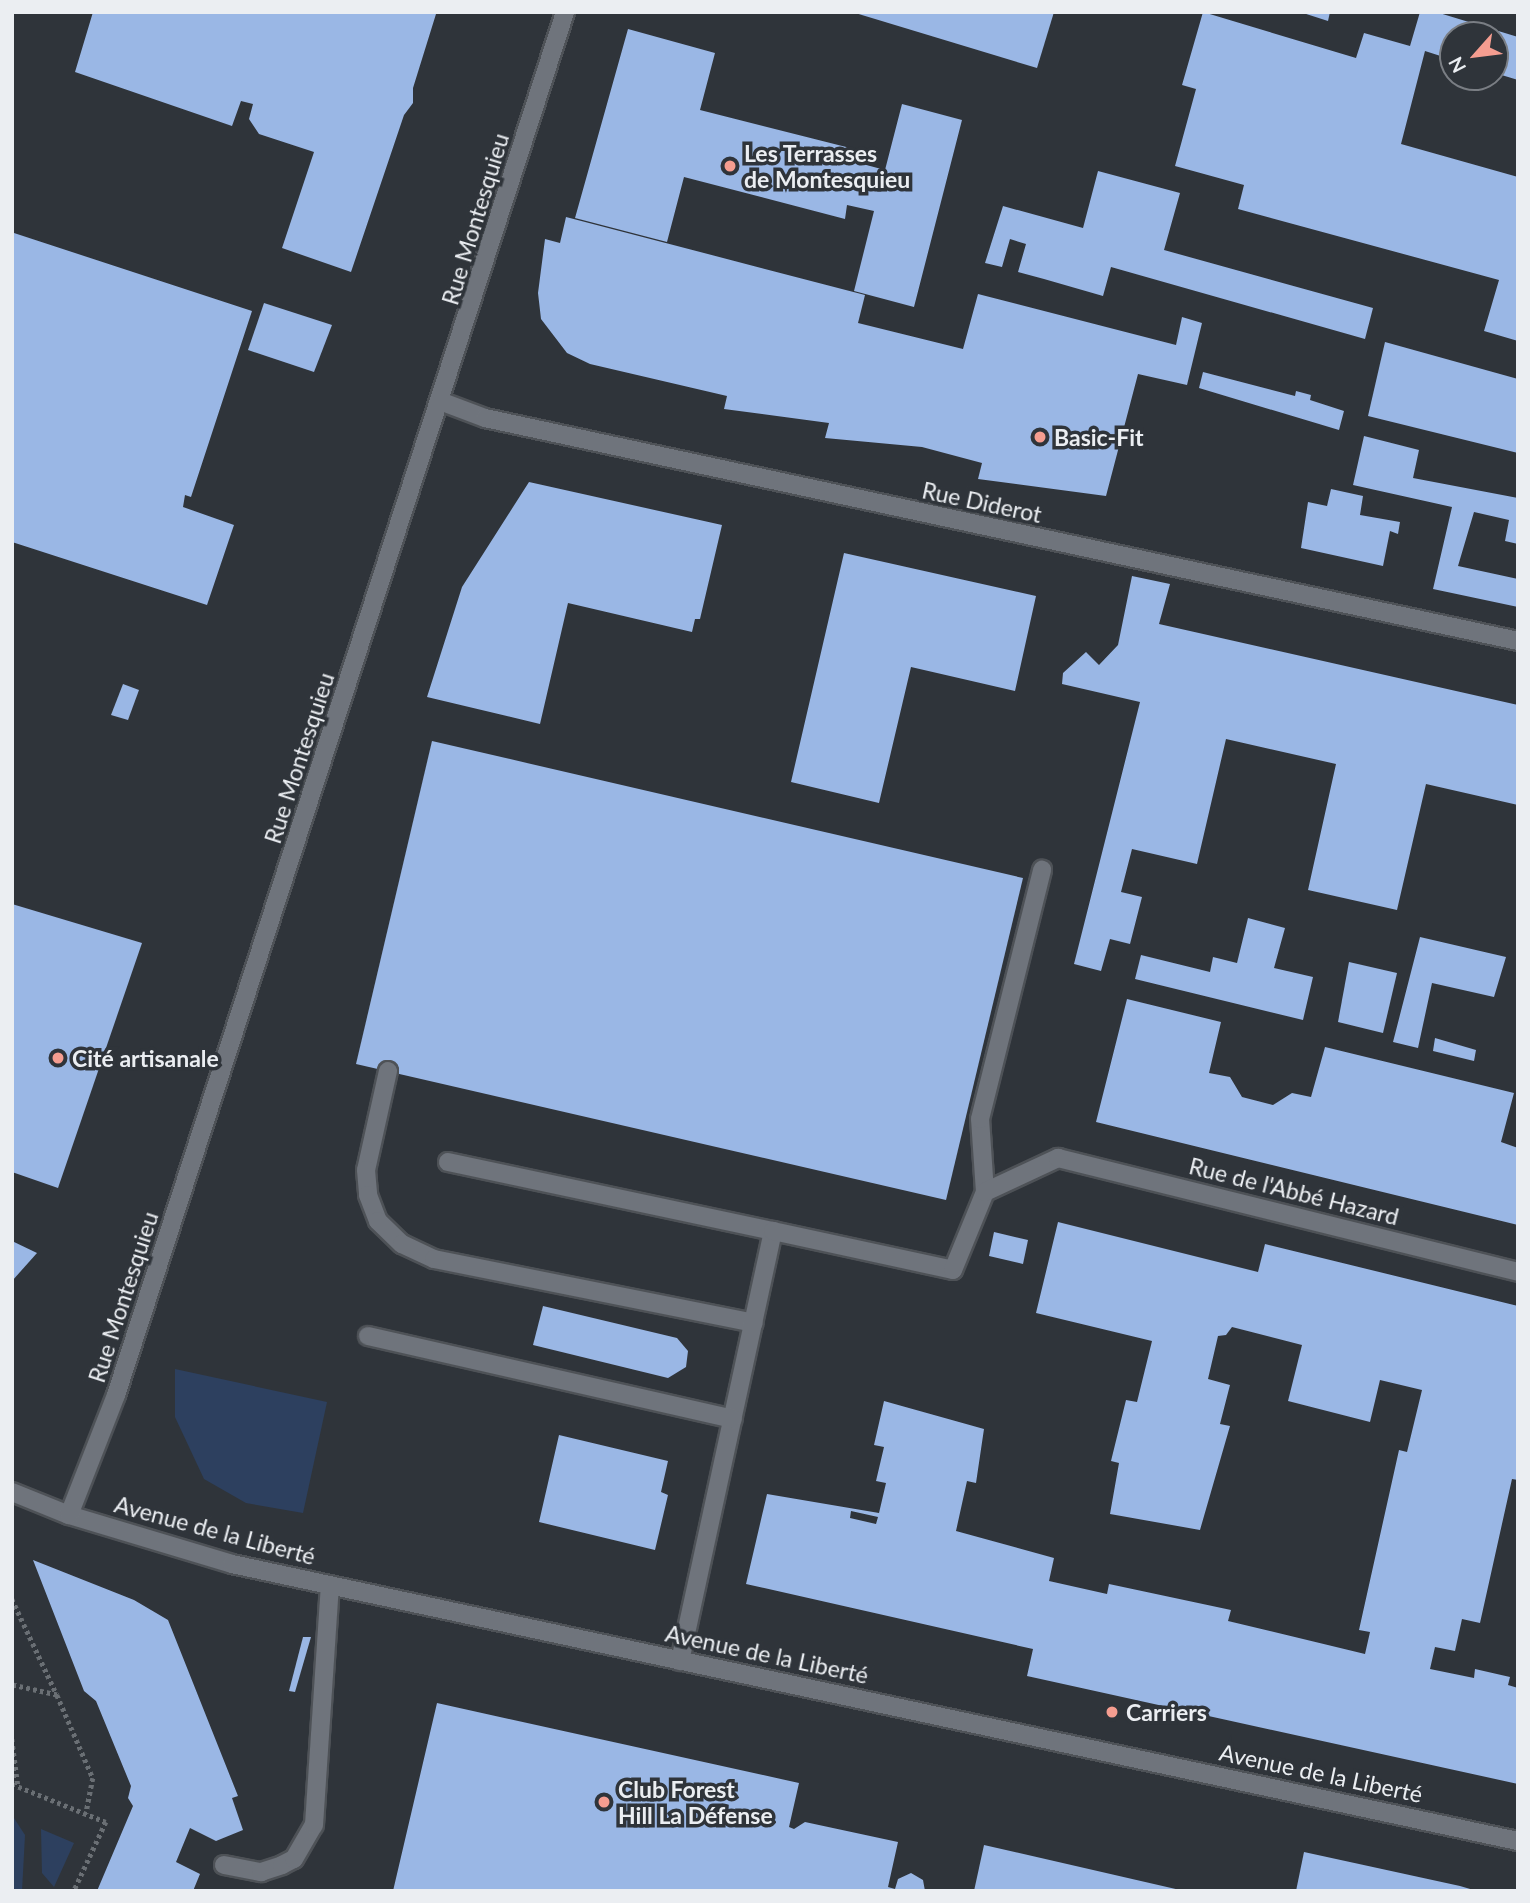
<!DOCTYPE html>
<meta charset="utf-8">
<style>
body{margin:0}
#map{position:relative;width:1530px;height:1903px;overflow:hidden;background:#2f343a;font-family:Lato,sans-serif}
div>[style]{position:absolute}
.green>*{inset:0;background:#2d405f}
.building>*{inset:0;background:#9ab7e5}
.path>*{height:4.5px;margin-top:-2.25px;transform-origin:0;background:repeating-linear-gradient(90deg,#6a6f74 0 3.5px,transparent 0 7px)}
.roads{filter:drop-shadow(2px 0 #4e5257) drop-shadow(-2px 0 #4e5257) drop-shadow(0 2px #4e5257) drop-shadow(0 -2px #4e5257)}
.lane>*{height:18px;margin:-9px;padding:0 9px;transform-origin:9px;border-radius:9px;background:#6f747c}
.street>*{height:18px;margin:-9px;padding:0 9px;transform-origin:9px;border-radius:9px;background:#6f747c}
.dots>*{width:19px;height:19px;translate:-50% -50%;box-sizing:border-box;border:4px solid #2f343a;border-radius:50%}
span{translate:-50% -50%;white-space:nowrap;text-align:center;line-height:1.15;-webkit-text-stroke:7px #2f343a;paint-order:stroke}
.poi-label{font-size:23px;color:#ebeef2;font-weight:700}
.left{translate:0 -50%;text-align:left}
.street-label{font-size:23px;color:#ebeef2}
.frame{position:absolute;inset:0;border:14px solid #ebeef2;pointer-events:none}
.north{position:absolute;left:1439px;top:21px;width:70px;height:70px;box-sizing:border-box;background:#2f343a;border:2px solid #7a7e84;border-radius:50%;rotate:242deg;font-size:19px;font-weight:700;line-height:28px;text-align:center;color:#ebeef2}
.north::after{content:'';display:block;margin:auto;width:24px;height:32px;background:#f59d90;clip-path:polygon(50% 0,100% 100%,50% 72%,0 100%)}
</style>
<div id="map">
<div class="green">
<div style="clip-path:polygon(175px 1369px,327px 1402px,303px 1513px,246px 1503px,204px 1479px,175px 1417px)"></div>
<div style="clip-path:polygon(12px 1815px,25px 1835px,22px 1891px,12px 1891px)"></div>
<div style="clip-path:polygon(41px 1829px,74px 1843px,54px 1887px,42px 1873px)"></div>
</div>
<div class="building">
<div style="clip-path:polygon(93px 12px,436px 14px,413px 88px,413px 103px,404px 115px,351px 272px,282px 248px,314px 152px,259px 134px,249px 119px,253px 104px,241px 101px,232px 126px,75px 72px)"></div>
<div style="clip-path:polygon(852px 12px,1054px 12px,1037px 68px)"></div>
<div style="clip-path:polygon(1203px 12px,1356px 58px,1364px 33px,1410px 46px,1420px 12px,1436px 12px,1518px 37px,1518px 80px,1495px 73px,1495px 35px,1453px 35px,1453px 60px,1425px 51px,1401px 144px,1518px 177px,1518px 341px,1484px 331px,1499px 280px,1238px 209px,1244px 185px,1175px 166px,1196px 89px,1182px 85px)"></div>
<div style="clip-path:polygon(1300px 12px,1330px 12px,1328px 21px)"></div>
<div style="clip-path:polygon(628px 29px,715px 53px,700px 110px,862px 151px,859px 163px,885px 170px,902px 104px,962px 120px,914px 307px,854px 291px,874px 211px,847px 205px,845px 219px,684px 177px,667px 242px,575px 218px)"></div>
<div style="clip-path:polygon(1098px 171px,1180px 193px,1164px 250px,1373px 308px,1365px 339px,1111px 267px,1103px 296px,1044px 279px,1018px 272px,1026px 244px,1010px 239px,1002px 267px,985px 263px,1003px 206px,1083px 228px)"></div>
<div style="clip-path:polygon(566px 217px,865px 295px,858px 323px,963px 349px,978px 294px,1176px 345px,1182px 317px,1202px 323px,1187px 385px,1138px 374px,1106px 496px,978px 479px,982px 463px,922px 447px,825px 438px,829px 423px,724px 409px,727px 396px,590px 364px,567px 353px,541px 319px,538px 293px,545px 239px,560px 243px)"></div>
<div style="clip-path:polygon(14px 233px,252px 311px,191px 497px,185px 495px,183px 507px,234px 525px,207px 605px,12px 542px)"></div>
<div style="clip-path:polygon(264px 303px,332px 325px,314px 372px,248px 350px)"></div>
<div style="clip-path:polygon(1385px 342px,1518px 379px,1518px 453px,1368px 416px)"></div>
<div style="clip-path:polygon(1203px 372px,1295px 396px,1296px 391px,1311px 395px,1310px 400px,1344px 411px,1339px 430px,1199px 388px)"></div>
<div style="clip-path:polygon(1364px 436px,1419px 450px,1413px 478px,1518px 498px,1518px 544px,1505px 541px,1509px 520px,1474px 512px,1458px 566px,1518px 579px,1518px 607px,1433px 589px,1452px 507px,1353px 485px)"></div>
<div style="clip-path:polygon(529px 482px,722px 525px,700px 619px,695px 619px,692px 632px,568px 603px,540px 724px,427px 697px,462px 587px)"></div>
<div style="clip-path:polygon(1331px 489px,1363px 496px,1360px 515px,1400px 522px,1398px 534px,1390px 531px,1383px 566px,1301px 548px,1308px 502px,1327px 506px)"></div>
<div style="clip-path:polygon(844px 553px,1036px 596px,1015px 691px,911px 667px,879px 803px,791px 782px)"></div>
<div style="clip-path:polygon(1132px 576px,1170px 584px,1159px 624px,1518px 705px,1518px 805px,1426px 784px,1397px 910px,1308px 890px,1336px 764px,1226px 739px,1197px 864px,1132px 849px,1121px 892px,1142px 897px,1130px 944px,1110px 939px,1101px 971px,1074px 964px,1140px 702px,1062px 684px,1063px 673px,1086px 652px,1099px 665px,1118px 645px)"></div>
<div style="clip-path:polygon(123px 684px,139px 690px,128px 720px,111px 715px)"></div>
<div style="clip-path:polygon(432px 741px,1023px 878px,946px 1200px,356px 1064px)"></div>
<div style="clip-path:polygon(12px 904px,142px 943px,58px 1188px,12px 1172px)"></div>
<div style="clip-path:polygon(1248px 918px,1285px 928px,1274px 968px,1313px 977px,1303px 1020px,1135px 979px,1141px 955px,1210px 972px,1213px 957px,1237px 963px)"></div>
<div style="clip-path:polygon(1420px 937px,1506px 957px,1494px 997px,1432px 983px,1418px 1048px,1393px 1042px)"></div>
<div style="clip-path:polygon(1349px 962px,1397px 973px,1383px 1033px,1338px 1022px)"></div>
<div style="clip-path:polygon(1127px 999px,1221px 1022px,1209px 1073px,1230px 1077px,1242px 1097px,1273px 1105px,1292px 1093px,1311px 1097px,1325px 1047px,1514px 1093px,1501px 1142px,1518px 1148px,1518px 1225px,1096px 1122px)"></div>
<div style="clip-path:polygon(1435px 1038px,1476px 1050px,1474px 1061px,1433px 1051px)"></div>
<div style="clip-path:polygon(evenodd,1058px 1222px,1258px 1272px,1265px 1244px,1518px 1306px,1518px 1480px,1512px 1479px,1480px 1623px,1462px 1619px,1455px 1651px,1435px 1647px,1430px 1669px,1474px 1678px,1475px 1669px,1510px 1677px,1508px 1685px,1518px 1688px,1518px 1784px,1027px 1676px,1033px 1649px,746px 1584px,767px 1494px,879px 1513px,886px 1483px,876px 1481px,884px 1447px,874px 1445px,884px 1401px,984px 1429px,976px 1483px,967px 1481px,956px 1531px,1054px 1558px,1049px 1581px,1107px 1594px,1109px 1584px,1231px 1610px,1228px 1621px,1365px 1654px,1370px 1632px,1359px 1630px,1399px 1450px,1407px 1452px,1422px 1390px,1380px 1380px,1370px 1422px,1288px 1401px,1302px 1345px,1232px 1327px,1226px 1335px,1218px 1336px,1208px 1379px,1230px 1385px,1220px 1424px,1230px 1426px,1200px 1530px,1110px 1514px,1119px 1463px,1111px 1461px,1126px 1400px,1137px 1402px,1152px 1341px,1036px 1313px,1058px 1222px,851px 1511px,878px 1517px,876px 1524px,850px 1518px,851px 1511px)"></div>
<div style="clip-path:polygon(994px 1232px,1028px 1240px,1023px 1264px,989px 1256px)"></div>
<div style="clip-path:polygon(12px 1241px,37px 1253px,12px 1281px)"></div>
<div style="clip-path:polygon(543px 1306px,677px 1338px,688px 1351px,686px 1367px,668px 1378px,533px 1345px)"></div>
<div style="clip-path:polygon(559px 1435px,668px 1461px,661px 1492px,668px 1495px,655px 1550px,539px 1522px)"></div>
<div style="clip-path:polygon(33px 1560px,134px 1600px,168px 1620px,238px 1796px,232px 1798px,243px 1830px,216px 1841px,190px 1828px,176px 1862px,200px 1874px,193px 1891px,97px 1891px,133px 1806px,128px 1798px,131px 1786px,96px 1701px,84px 1691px)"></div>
<div style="clip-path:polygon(303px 1637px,311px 1637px,295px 1692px,289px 1691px)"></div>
<div style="clip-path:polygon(437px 1703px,799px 1783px,789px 1827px,794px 1829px,805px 1822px,898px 1842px,888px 1887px,895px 1889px,898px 1879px,911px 1873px,923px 1880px,925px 1891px,393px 1891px)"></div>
<div style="clip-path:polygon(984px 1845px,1180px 1890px,1180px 1891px,974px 1891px)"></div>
<div style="clip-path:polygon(1304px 1852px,1460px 1886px,1477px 1891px,1296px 1891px)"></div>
</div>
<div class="path">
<div style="left:12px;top:1599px;width:106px;rotate:64.9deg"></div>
<div style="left:57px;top:1695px;width:46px;rotate:-167.5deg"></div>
<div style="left:57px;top:1695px;width:90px;rotate:66.6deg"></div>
<div style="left:93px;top:1778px;width:36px;rotate:101deg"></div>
<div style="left:12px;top:1739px;width:47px;rotate:82.7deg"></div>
<div style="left:12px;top:1784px;width:101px;rotate:22deg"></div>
<div style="left:106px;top:1822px;width:76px;rotate:114.9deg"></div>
</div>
<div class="roads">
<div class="lane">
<div style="left:388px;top:1071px;width:101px;rotate:102.5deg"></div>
<div style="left:366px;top:1170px;width:25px;rotate:85deg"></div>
<div style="left:368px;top:1195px;width:28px;rotate:69deg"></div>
<div style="left:378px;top:1221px;width:33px;rotate:44deg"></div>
<div style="left:402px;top:1244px;width:35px;rotate:25deg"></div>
<div style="left:434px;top:1259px;width:326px;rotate:11.3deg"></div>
<div style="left:448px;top:1162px;width:332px;rotate:12deg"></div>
<div style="left:773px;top:1231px;width:440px;rotate:102.2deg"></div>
<div style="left:985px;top:1192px;width:73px;rotate:-93.9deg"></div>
<div style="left:980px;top:1119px;width:257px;rotate:-76deg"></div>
<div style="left:773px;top:1231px;width:184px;rotate:12.2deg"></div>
<div style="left:953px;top:1270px;width:84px;rotate:-67.7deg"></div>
<div style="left:985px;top:1192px;width:81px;rotate:-25deg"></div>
<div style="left:368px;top:1336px;width:374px;rotate:12.8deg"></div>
<div style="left:224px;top:1865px;width:38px;rotate:11deg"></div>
<div style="left:261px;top:1872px;width:22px;rotate:-18deg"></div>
<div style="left:282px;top:1865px;width:13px;rotate:-27deg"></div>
<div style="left:294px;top:1859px;width:39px;rotate:-60deg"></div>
<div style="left:314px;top:1825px;width:240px;rotate:-86.2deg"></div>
</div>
<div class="street">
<div style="left:440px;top:401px;width:48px;rotate:20.7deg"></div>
<div style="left:485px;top:418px;width:1057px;rotate:12.18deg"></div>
<div style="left:1058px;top:1158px;width:474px;rotate:13.9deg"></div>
<div style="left:12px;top:1492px;width:61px;rotate:22deg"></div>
<div style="left:69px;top:1515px;width:170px;rotate:16.7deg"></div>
<div style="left:232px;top:1564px;width:1315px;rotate:12.16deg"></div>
<div style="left:69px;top:1515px;width:129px;rotate:-68.6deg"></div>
<div style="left:116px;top:1395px;width:1454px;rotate:-72.01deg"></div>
</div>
</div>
<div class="dots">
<div style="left:730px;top:166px;background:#f59d90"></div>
<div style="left:1040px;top:437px;background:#f59d90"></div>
<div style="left:58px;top:1058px;background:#f59d90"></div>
<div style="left:1112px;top:1712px;background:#f59d90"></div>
<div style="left:604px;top:1802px;background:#f59d90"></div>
</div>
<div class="poi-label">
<span class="left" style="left:744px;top:166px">Les Terrasses<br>de Montesquieu</span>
<span class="left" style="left:1054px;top:437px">Basic-Fit</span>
<span class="left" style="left:72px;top:1058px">Cité artisanale</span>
<span class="left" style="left:1126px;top:1712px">Carriers</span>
<span class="left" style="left:618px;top:1802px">Club Forest<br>Hill La Défense</span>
</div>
<div class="street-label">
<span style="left:475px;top:219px;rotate:-73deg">Rue Montesquieu</span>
<span style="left:982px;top:502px;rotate:12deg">Rue Diderot</span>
<span style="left:299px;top:758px;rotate:-72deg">Rue Montesquieu</span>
<span style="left:1294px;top:1191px;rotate:14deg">Rue de l'Abbé Hazard</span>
<span style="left:123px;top:1297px;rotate:-72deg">Rue Montesquieu</span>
<span style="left:215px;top:1530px;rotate:15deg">Avenue de la Liberté</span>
<span style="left:767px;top:1654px;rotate:12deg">Avenue de la Liberté</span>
<span style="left:1321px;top:1773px;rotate:12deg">Avenue de la Liberté</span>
</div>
<div class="frame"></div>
<div class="north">N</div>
</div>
